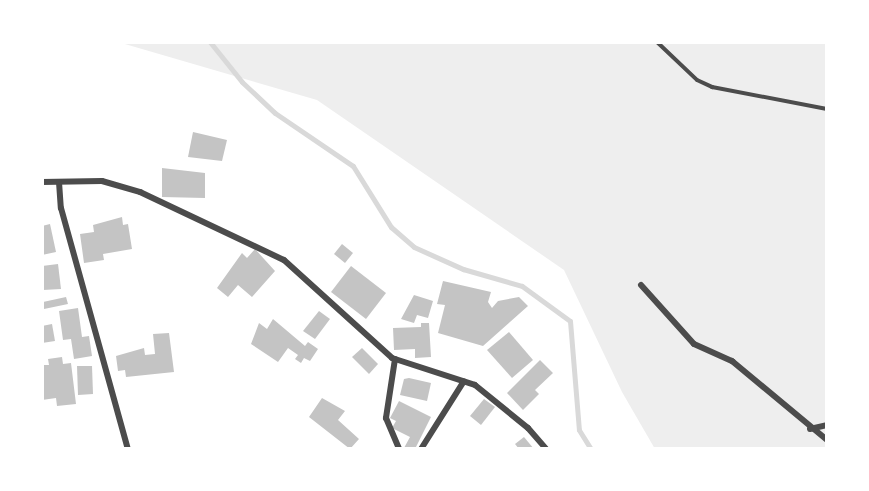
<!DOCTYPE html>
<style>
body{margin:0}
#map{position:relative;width:869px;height:491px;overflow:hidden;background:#fff;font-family:Literata,serif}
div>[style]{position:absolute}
.green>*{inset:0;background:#eee}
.stream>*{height:5px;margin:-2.5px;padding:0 2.5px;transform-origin:2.5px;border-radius:2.5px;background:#d9d9d9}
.building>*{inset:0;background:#c4c4c4}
.service>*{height:4px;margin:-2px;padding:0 2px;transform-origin:2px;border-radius:2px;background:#4c4c4c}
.minor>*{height:6px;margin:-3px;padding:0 3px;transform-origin:3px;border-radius:3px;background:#4c4c4c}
span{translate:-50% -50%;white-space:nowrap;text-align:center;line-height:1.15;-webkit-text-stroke:4.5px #fff;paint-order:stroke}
.frame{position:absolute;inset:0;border:44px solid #fff;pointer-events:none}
</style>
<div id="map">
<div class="green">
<div style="clip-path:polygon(118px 42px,827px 42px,827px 449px,655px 449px,622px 392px,564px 270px,317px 100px)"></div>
</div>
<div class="stream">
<div style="left:210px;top:42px;width:51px;rotate:51.3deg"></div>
<div style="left:242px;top:82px;width:45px;rotate:43.2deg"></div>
<div style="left:275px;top:113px;width:94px;rotate:34.2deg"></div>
<div style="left:353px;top:166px;width:72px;rotate:58.1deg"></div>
<div style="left:391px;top:227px;width:30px;rotate:41deg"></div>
<div style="left:414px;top:247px;width:54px;rotate:24.2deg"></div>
<div style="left:463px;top:269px;width:61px;rotate:16.1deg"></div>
<div style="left:522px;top:286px;width:59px;rotate:36.1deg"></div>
<div style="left:570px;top:321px;width:109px;rotate:85.3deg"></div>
<div style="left:579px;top:430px;width:22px;rotate:58deg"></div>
</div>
<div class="building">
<div style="clip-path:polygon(193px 132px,227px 140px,222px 161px,188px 157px)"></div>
<div style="clip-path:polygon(162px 168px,205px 173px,205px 198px,162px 197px)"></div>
<div style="clip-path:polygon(122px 217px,123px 225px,128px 224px,132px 249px,103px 254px,104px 260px,84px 263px,80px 234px,94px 232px,93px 225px)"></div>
<div style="clip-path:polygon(50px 224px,56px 252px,42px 255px,42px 226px)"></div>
<div style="clip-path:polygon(342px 244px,353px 253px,345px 263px,334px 254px)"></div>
<div style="clip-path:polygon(255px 249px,275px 271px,252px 297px,238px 285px,228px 297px,217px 288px,242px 253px,247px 258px)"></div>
<div style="clip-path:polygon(58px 264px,61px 289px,43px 290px,42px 266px)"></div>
<div style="clip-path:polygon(351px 266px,386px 293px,366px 319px,331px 292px)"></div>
<div style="clip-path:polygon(443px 281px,491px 292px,488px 302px,492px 308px,498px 301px,519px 297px,528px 306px,483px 346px,438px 333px,445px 305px,437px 304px)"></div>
<div style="clip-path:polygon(414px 295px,433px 301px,428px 318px,417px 315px,414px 323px,401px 319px)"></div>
<div style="clip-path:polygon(66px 297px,68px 304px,44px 309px,43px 302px)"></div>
<div style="clip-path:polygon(78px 308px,82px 337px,89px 336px,92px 356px,74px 359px,71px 339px,63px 340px,59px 311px)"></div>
<div style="clip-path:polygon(319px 311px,330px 319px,315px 339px,303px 331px)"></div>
<div style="clip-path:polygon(273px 319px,305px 346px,308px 342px,318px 349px,310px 361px,304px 358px,301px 363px,295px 359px,298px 355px,288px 348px,278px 362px,251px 344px,259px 323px,267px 329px)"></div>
<div style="clip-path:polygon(421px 323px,429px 323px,431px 357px,415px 358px,415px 349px,394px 350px,393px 328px,421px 327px)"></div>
<div style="clip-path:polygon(52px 324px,55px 341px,42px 343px,42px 326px)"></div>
<div style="clip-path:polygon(509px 332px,533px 360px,512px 378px,487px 350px)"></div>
<div style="clip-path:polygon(169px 333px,174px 372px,126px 377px,125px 370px,118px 371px,116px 356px,144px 348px,145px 355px,155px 354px,153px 334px)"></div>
<div style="clip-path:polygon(362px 348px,378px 364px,369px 374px,352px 357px)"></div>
<div style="clip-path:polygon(62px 357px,63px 364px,71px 363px,76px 404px,57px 406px,56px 398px,42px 400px,42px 365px,49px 365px,48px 359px)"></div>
<div style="clip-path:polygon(540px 360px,553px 373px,535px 390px,539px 394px,523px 410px,507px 393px)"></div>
<div style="clip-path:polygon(77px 366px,92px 366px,93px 394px,78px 395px)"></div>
<div style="clip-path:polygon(409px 378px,431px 383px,427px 401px,400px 395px,404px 379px)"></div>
<div style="clip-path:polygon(322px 398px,345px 411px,338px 420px,359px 439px,350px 449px,309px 417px)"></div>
<div style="clip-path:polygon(484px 399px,495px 407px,481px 425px,470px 416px)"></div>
<div style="clip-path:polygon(399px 401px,431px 417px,415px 449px,404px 448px,410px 437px,392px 428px,396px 421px,390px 418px)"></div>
<div style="clip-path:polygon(524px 437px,534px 449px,519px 449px,515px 444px)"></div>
</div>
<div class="service">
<div style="left:657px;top:42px;width:55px;rotate:43.5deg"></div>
<div style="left:697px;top:80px;width:17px;rotate:25deg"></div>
<div style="left:712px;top:87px;width:117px;rotate:10.8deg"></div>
</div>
<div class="minor">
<div style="left:42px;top:182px;width:60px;rotate:-1deg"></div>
<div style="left:102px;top:181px;width:40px;rotate:16deg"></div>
<div style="left:140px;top:192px;width:159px;rotate:25.3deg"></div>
<div style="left:284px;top:260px;width:146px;rotate:42.2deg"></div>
<div style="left:392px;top:358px;width:87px;rotate:18deg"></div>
<div style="left:475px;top:385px;width:68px;rotate:39.1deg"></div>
<div style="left:528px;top:428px;width:28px;rotate:49deg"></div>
<div style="left:59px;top:182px;width:26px;rotate:86deg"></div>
<div style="left:61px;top:208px;width:250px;rotate:74.5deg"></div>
<div style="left:641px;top:285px;width:79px;rotate:48.1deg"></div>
<div style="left:694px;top:344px;width:42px;rotate:24.1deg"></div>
<div style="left:732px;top:361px;width:124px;rotate:39.7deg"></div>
<div style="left:395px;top:359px;width:60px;rotate:98.7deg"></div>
<div style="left:386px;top:418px;width:34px;rotate:67deg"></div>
<div style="left:810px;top:429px;width:17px;rotate:-13deg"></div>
<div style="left:421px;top:449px;width:80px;rotate:-57.7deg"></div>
</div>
<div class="frame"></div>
</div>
